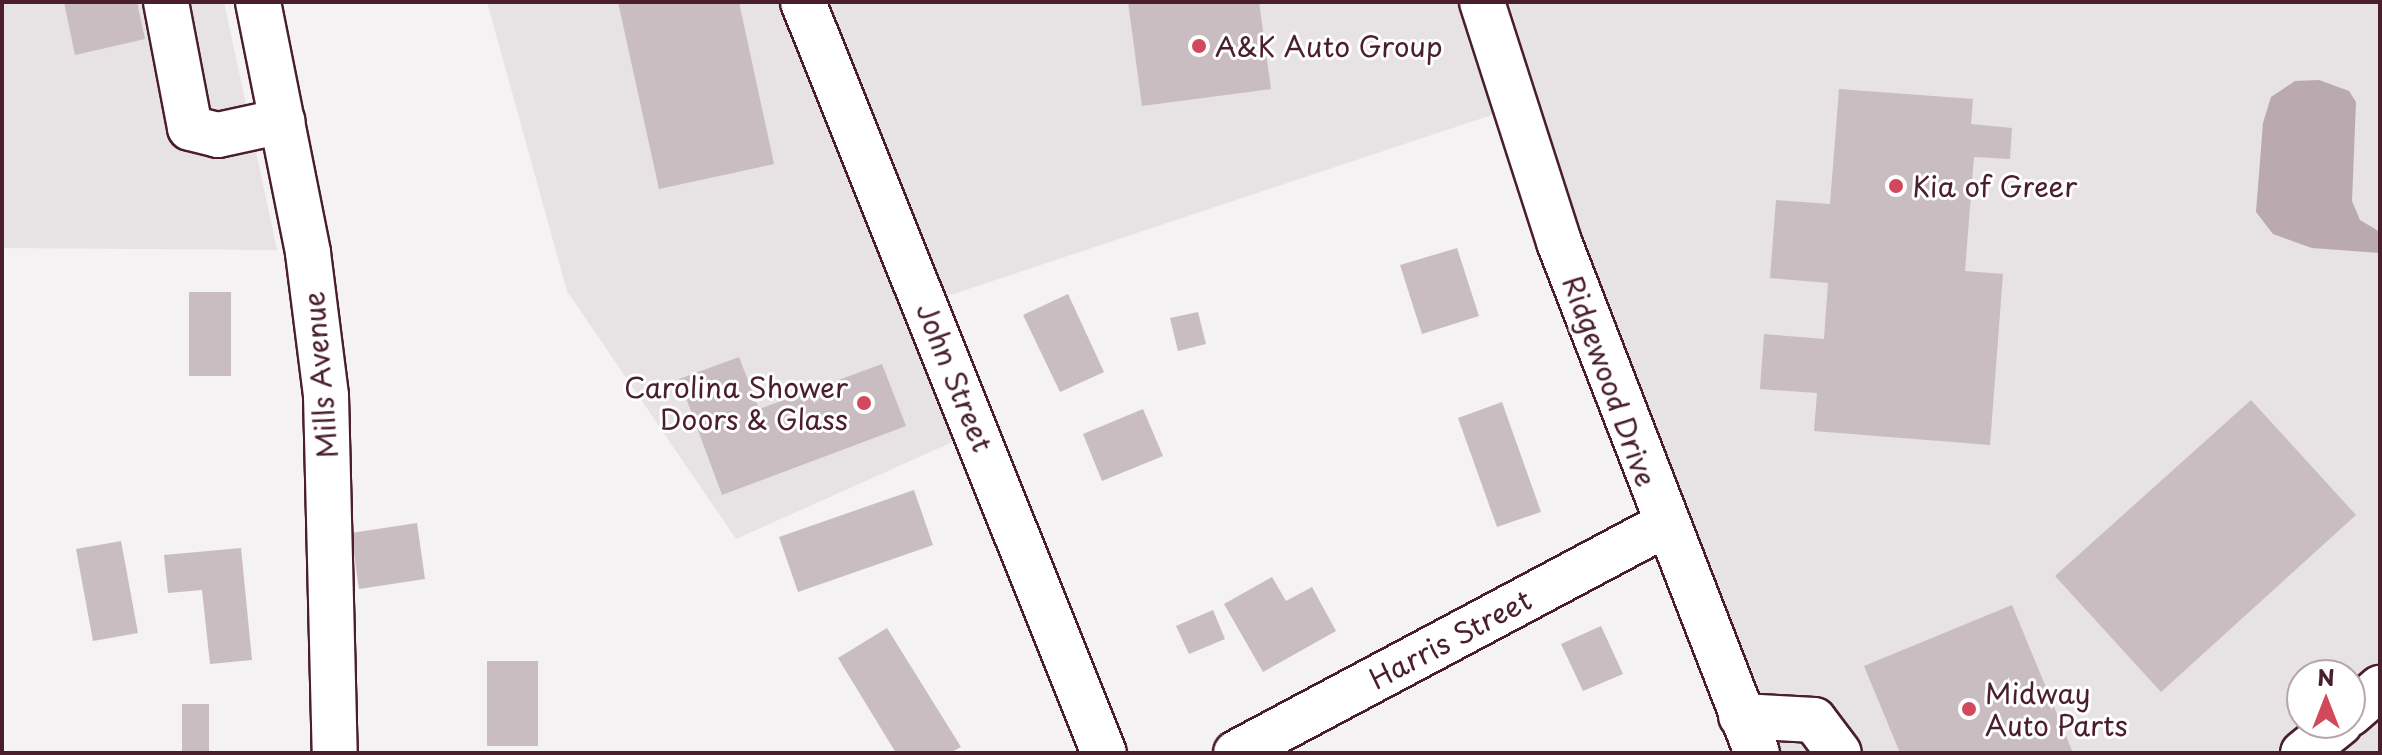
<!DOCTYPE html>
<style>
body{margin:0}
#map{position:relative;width:2382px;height:755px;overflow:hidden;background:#f4f2f2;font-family:"Playpen Sans",sans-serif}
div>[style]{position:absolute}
.built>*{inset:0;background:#e7e2e3}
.water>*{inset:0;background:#baa9ae}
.building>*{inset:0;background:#cabdc1}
.roads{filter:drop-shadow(2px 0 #4a1f2b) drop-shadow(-2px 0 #4a1f2b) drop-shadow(0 2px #4a1f2b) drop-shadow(0 -2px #4a1f2b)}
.minor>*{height:44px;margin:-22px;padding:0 22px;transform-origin:22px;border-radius:22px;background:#fff}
.major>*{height:44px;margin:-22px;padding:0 22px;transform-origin:22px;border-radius:22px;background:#fff}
.dots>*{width:22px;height:22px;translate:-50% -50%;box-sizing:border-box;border:4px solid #fff;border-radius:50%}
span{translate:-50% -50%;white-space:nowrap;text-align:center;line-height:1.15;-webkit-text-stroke:6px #fff;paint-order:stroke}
.poi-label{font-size:28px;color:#4a1f2b}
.left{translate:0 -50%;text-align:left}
.right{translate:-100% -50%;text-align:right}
.street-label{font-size:28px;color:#4a1f2b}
.frame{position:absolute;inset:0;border:4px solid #4a1f2b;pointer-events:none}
.north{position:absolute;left:2286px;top:659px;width:80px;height:80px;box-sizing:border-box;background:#fff;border:2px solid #b7a5aa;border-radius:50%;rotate:0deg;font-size:22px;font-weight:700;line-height:32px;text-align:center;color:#4a1f2b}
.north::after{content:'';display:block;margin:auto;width:28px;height:36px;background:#d1495b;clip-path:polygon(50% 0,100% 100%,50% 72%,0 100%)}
</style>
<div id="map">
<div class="built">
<div style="clip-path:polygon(2px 2px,224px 2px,277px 250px,2px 248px)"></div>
<div style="clip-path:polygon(evenodd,487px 2px,2380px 2px,2380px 753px,1746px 753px,1507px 110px,944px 297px,995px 423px,736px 539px,567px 291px,487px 2px,2302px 675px,2350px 675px,2350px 723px,2302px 723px,2302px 675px)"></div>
</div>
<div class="water">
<div style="clip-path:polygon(2319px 80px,2349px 91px,2356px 102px,2352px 201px,2360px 220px,2380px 232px,2380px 253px,2312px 248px,2273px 234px,2256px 212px,2263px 123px,2271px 97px,2295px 81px)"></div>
</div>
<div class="building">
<div style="clip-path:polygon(64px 2px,137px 2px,145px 39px,75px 55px)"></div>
<div style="clip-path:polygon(618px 2px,739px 2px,774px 164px,659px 189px)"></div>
<div style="clip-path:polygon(1128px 2px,1259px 2px,1271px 89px,1142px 106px)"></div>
<div style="clip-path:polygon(1839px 89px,1973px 99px,1971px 124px,2012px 128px,2010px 159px,1974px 157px,1965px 271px,2003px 274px,1990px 445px,1814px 431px,1817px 393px,1760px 389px,1764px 334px,1824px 339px,1828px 283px,1770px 278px,1776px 200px,1830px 204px)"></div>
<div style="clip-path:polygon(1457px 248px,1479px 316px,1422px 334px,1400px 265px)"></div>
<div style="clip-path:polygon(189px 292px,231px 292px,231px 376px,189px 376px)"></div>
<div style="clip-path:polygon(1068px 294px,1104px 372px,1060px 392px,1023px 315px)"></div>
<div style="clip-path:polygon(1198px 312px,1206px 344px,1178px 351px,1170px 318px)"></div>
<div style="clip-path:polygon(739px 357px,759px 409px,882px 364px,906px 426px,722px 495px,679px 379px)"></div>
<div style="clip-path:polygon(2251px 400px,2356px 515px,2161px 692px,2055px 576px)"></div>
<div style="clip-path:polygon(1502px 402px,1541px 512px,1497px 527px,1458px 418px)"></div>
<div style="clip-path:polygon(1143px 409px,1163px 456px,1102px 481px,1083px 434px)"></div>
<div style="clip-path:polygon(914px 490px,933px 545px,798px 592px,779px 537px)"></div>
<div style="clip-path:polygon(417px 523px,425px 579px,359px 589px,351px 533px)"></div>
<div style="clip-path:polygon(121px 541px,138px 633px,93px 641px,76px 549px)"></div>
<div style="clip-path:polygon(241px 548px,252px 660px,210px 664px,202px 590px,168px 593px,164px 555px)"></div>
<div style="clip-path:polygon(1272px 577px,1286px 601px,1312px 587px,1336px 631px,1263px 672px,1224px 604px)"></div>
<div style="clip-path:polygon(2012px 605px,2073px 753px,1900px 753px,1864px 666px)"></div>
<div style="clip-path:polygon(1213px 610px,1225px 639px,1189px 654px,1176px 626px)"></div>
<div style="clip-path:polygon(1601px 626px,1623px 674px,1583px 691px,1561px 644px)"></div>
<div style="clip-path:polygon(887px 628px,961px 747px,950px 753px,896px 753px,838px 658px)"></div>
<div style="clip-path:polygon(487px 661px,538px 661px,538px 746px,487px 746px)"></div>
<div style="clip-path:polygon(182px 704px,209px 704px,209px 753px,182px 753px)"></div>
</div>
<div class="roads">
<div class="minor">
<div style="left:166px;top:2px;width:128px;rotate:79.2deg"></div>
<div style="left:190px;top:128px;width:29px;rotate:14deg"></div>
<div style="left:218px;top:135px;width:66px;rotate:-12.3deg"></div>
<div style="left:258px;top:2px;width:256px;rotate:78.7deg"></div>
<div style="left:308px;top:253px;width:144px;rotate:82.8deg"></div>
<div style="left:326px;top:396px;width:357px;rotate:88.6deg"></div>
<div style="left:803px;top:2px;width:809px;rotate:68.16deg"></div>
<div style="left:1482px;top:2px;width:252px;rotate:72.2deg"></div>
<div style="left:1559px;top:242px;width:548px;rotate:68.82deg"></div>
<div style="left:1741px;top:716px;width:73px;rotate:3.1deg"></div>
<div style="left:1814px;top:720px;width:41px;rotate:52.9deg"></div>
<div style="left:1236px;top:753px;width:485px;rotate:-28deg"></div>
</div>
<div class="major">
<div style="left:2350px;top:714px;width:40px;rotate:-41deg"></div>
<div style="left:2303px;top:753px;width:48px;rotate:-39deg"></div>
</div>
</div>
<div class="dots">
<div style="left:1199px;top:46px;background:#d1495b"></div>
<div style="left:1896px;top:186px;background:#d1495b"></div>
<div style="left:864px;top:403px;background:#d1495b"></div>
<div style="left:1969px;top:709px;background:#d1495b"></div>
</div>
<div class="poi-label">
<span class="left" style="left:1215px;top:46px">A&amp;K Auto Group</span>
<span class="left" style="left:1912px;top:186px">Kia of Greer</span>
<span class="right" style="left:848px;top:403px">Carolina Shower<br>Doors &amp; Glass</span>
<span class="left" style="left:1985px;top:709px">Midway<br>Auto Parts</span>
</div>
<div class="street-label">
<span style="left:320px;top:375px;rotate:-95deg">Mills Avenue</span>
<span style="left:955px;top:377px;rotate:68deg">John Street</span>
<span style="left:1610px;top:381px;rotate:70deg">Ridgewood Drive</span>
<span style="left:1450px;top:639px;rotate:-28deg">Harris Street</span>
</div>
<div class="frame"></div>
<div class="north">N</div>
</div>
